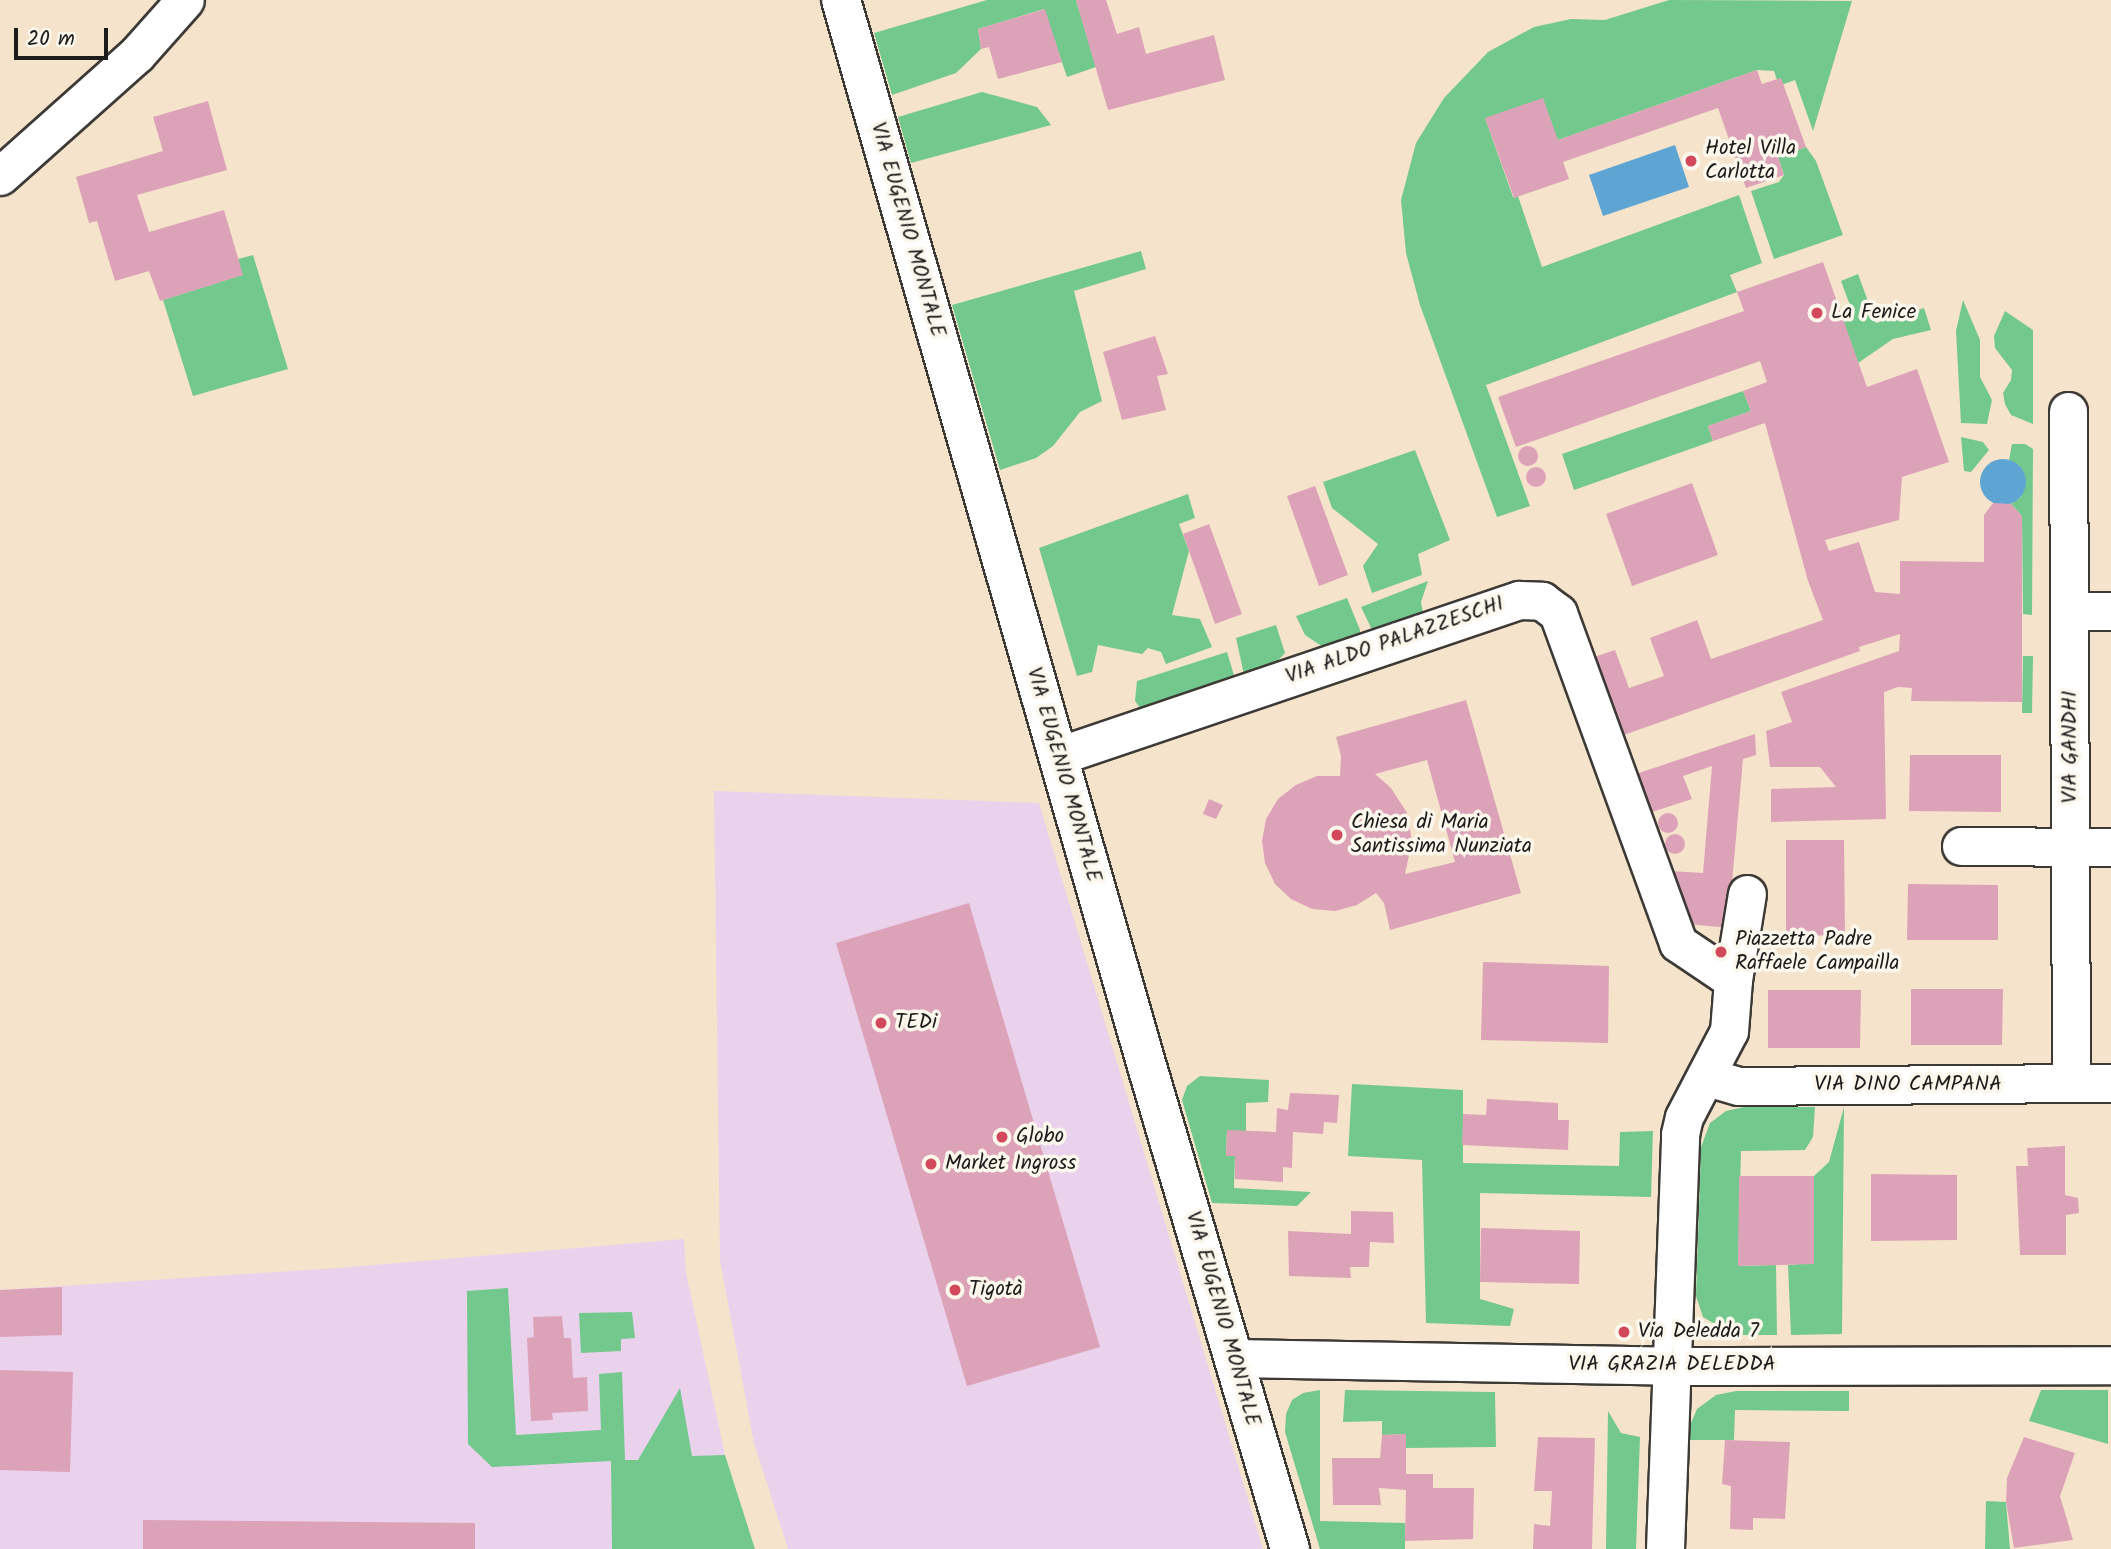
<!DOCTYPE html>
<meta charset="utf-8">
<style>
body{margin:0}
#map{position:relative;width:2111px;height:1549px;overflow:hidden;background:#f6e3cb;font-family:Kalam,sans-serif}
div>[style]{position:absolute}
.built>*{inset:0;background:#ead1ec}
.green>*{inset:0;background:#73c98d}
.water>*{inset:0;background:#5ea5d4}
.round{border-radius:50%}
.building>*{inset:0;background:#dca2b8}
.roads{filter:drop-shadow(2px 0 #3d3a36) drop-shadow(-2px 0 #3d3a36) drop-shadow(0 2px #3d3a36) drop-shadow(0 -2px #3d3a36)}
.street>*{height:37px;margin:-18.5px;padding:0 18.5px;transform-origin:18.5px;border-radius:18.5px;background:#fff}
.secondary>*{height:38px;margin:-19px;padding:0 19px;transform-origin:19px;border-radius:19px;background:#fff}
.dots>*{width:19px;height:19px;translate:-50% -50%;box-sizing:border-box;border:4px solid #fbf7ec;border-radius:50%}
span{translate:-50% -50%;white-space:nowrap;text-align:center;line-height:1.15;-webkit-text-stroke:7px #fbf7ec;paint-order:stroke}
.poi-label{font-size:21px;color:#1c1c1c}
.left{translate:0 -50%;text-align:left}
.street-label{font-size:21px;color:#1c1c1c}
.scale{position:absolute;left:14px;top:28px;width:94px;height:32px;box-sizing:border-box;border:4px solid #1c1c1c;border-top:0;padding-left:9px;font-size:21px;line-height:24px;white-space:nowrap;color:#1c1c1c;-webkit-text-stroke:5px #fbf7ec;paint-order:stroke}
</style>
<div id="map">
<div class="built">
<div style="clip-path:polygon(714px 791px,1039px 803px,1263px 1549px,788px 1549px,754px 1443px,720px 1260px)"></div>
<div style="clip-path:polygon(684px 1239px,686px 1273px,725px 1455px,612px 1461px,612px 1549px,0 1549px,0 1290px,338px 1268px)"></div>
</div>
<div class="green">
<div style="clip-path:polygon(987px 0,1076px 0,1096px 67px,1067px 77px,1044px 9px,978px 29px,981px 49px,956px 73px,892px 95px,874px 33px)"></div>
<div style="clip-path:polygon(1669px 0,1852px 1px,1813px 131px,1795px 80px,1779px 86px,1774px 71px,1757px 70px,1558px 140px,1485px 118px,1513px 197px,1518px 196px,1542px 267px,1739px 195px,1762px 263px,1730px 275px,1737px 292px,1486px 385px,1530px 506px,1497px 517px,1420px 305px,1406px 253px,1401px 200px,1416px 143px,1444px 98px,1488px 52px,1534px 27px,1571px 19px,1605px 20px)"></div>
<div style="clip-path:polygon(982px 92px,1037px 107px,1051px 125px,911px 163px,898px 117px)"></div>
<div style="clip-path:polygon(1806px 147px,1816px 161px,1843px 235px,1774px 259px,1751px 191px,1779px 182px,1784px 175px,1778px 157px)"></div>
<div style="clip-path:polygon(1141px 251px,1146px 269px,1074px 291px,1102px 401px,1080px 412px,1053px 446px,1036px 458px,1000px 470px,952px 305px)"></div>
<div style="clip-path:polygon(253px 255px,288px 369px,193px 396px,163px 300px,242px 275px,238px 259px)"></div>
<div style="clip-path:polygon(1858px 274px,1876px 323px,1924px 308px,1931px 330px,1893px 339px,1858px 363px,1843px 321px,1854px 316px,1841px 281px)"></div>
<div style="clip-path:polygon(1963px 300px,1980px 340px,1980px 377px,1992px 400px,1987px 424px,1961px 423px,1956px 331px)"></div>
<div style="clip-path:polygon(2005px 311px,2033px 330px,2033px 424px,2011px 415px,2005px 404px,2003px 393px,2011px 380px,2012px 370px,1995px 348px,1994px 336px)"></div>
<div style="clip-path:polygon(1743px 391px,1751px 411px,1708px 426px,1713px 441px,1574px 490px,1562px 454px)"></div>
<div style="clip-path:polygon(1961px 437px,1983px 442px,1989px 450px,1971px 472px,1964px 471px)"></div>
<div style="clip-path:polygon(2012px 444px,2025px 444px,2033px 449px,2032px 615px,2023px 614px,2022px 516px,2011px 504px,2021px 497px,2020px 466px,2009px 460px)"></div>
<div style="clip-path:polygon(1415px 450px,1450px 540px,1418px 554px,1422px 575px,1372px 593px,1363px 566px,1378px 544px,1332px 508px,1323px 482px)"></div>
<div style="clip-path:polygon(1188px 494px,1195px 518px,1179px 524px,1189px 551px,1172px 615px,1200px 619px,1212px 647px,1166px 664px,1161px 652px,1148px 648px,1142px 654px,1098px 645px,1092px 672px,1077px 676px,1039px 548px)"></div>
<div style="clip-path:polygon(1428px 581px,1421px 602px,1424px 618px,1375px 636px,1361px 607px)"></div>
<div style="clip-path:polygon(1347px 598px,1360px 630px,1359px 641px,1336px 649px,1320px 645px,1305px 635px,1296px 616px)"></div>
<div style="clip-path:polygon(1276px 625px,1285px 653px,1268px 671px,1245px 679px,1236px 638px)"></div>
<div style="clip-path:polygon(1227px 652px,1236px 682px,1143px 712px,1135px 701px,1137px 681px)"></div>
<div style="clip-path:polygon(2023px 656px,2033px 656px,2032px 713px,2022px 713px)"></div>
<div style="clip-path:polygon(1200px 1076px,1269px 1080px,1268px 1102px,1246px 1103px,1246px 1131px,1227px 1131px,1226px 1156px,1235px 1156px,1234px 1188px,1311px 1192px,1297px 1206px,1212px 1203px,1182px 1100px,1187px 1086px)"></div>
<div style="clip-path:polygon(1352px 1084px,1463px 1090px,1463px 1163px,1619px 1166px,1620px 1132px,1653px 1131px,1651px 1197px,1480px 1193px,1480px 1299px,1514px 1309px,1510px 1326px,1426px 1323px,1422px 1160px,1348px 1156px)"></div>
<div style="clip-path:polygon(1744px 1107px,1815px 1107px,1813px 1137px,1805px 1150px,1741px 1151px,1738px 1266px,1776px 1265px,1777px 1335px,1733px 1335px,1703px 1317px,1696px 1296px,1701px 1147px,1710px 1123px,1726px 1111px)"></div>
<div style="clip-path:polygon(1844px 1107px,1842px 1334px,1791px 1335px,1788px 1265px,1814px 1263px,1814px 1176px,1829px 1162px)"></div>
<div style="clip-path:polygon(508px 1288px,516px 1435px,601px 1430px,599px 1374px,622px 1372px,625px 1460px,638px 1460px,680px 1388px,692px 1456px,725px 1455px,755px 1549px,612px 1549px,611px 1461px,492px 1467px,468px 1444px,467px 1291px)"></div>
<div style="clip-path:polygon(632px 1312px,635px 1338px,621px 1339px,621px 1351px,581px 1353px,579px 1313px)"></div>
<div style="clip-path:polygon(1320px 1390px,1320px 1521px,1405px 1523px,1405px 1549px,1320px 1549px,1285px 1432px,1286px 1414px,1292px 1400px,1303px 1393px)"></div>
<div style="clip-path:polygon(1345px 1390px,1495px 1392px,1496px 1447px,1406px 1448px,1406px 1434px,1382px 1435px,1382px 1421px,1343px 1422px)"></div>
<div style="clip-path:polygon(2041px 1390px,2108px 1390px,2108px 1444px,2029px 1421px)"></div>
<div style="clip-path:polygon(1736px 1391px,1849px 1391px,1849px 1411px,1735px 1410px,1734px 1440px,1688px 1440px,1688px 1430px,1697px 1409px,1716px 1395px)"></div>
<div style="clip-path:polygon(1608px 1411px,1621px 1433px,1640px 1437px,1636px 1549px,1606px 1549px)"></div>
<div style="clip-path:polygon(1986px 1501px,2006px 1502px,2010px 1549px,1985px 1549px)"></div>
</div>
<div class="water">
<div style="clip-path:polygon(1675px 145px,1689px 187px,1603px 216px,1589px 175px)"></div>
<div class="round" style="left:1980px;top:459px;width:46px;height:46px"></div>
</div>
<div class="building">
<div style="clip-path:polygon(1076px 0,1106px 0,1117px 34px,1139px 27px,1146px 54px,1214px 35px,1225px 80px,1108px 110px)"></div>
<div style="clip-path:polygon(1045px 9px,1062px 62px,998px 79px,989px 47px,981px 49px,978px 29px)"></div>
<div style="clip-path:polygon(1757px 70px,1762px 84px,1781px 78px,1806px 147px,1778px 157px,1784px 175px,1746px 188px,1718px 108px,1563px 162px,1569px 179px,1514px 198px,1485px 118px,1543px 98px,1558px 140px)"></div>
<div style="clip-path:polygon(208px 101px,227px 170px,137px 195px,149px 232px,224px 210px,243px 275px,160px 301px,149px 271px,115px 281px,97px 221px,89px 223px,76px 177px,163px 151px,153px 117px)"></div>
<div style="clip-path:polygon(1823px 262px,1867px 387px,1917px 369px,1949px 462px,1902px 477px,1899px 520px,1825px 540px,1829px 551px,1859px 542px,1875px 592px,1900px 594px,1900px 561px,1984px 562px,1984px 515px,1993px 503px,2011px 504px,2022px 516px,2022px 702px,1911px 701px,1912px 688px,1898px 687px,1884px 692px,1886px 819px,1771px 822px,1771px 789px,1836px 787px,1820px 767px,1770px 767px,1766px 731px,1792px 722px,1781px 692px,1899px 651px,1900px 634px,1859px 647px,1860px 651px,1621px 736px,1594px 657px,1615px 650px,1629px 688px,1664px 676px,1650px 638px,1697px 620px,1711px 659px,1823px 620px,1808px 581px,1765px 423px,1713px 441px,1708px 426px,1751px 411px,1743px 391px,1767px 382px,1760px 361px,1516px 447px,1498px 397px,1744px 311px,1737px 292px)"></div>
<div style="clip-path:polygon(1155px 336px,1168px 374px,1157px 376px,1166px 410px,1122px 420px,1103px 352px)"></div>
<div class="round" style="left:1518px;top:446px;width:20px;height:20px"></div>
<div class="round" style="left:1526px;top:467px;width:20px;height:20px"></div>
<div style="clip-path:polygon(1692px 483px,1718px 555px,1632px 586px,1606px 514px)"></div>
<div style="clip-path:polygon(1315px 486px,1348px 575px,1319px 586px,1287px 496px)"></div>
<div style="clip-path:polygon(1209px 524px,1242px 614px,1215px 624px,1183px 534px)"></div>
<div style="clip-path:polygon(evenodd,1466px 700px,1521px 893px,1390px 930px,1384px 903px,1376px 893px,1357px 905px,1335px 911px,1312px 909px,1291px 899px,1275px 884px,1265px 863px,1262px 841px,1266px 819px,1278px 799px,1296px 785px,1317px 776px,1340px 776px,1341px 756px,1336px 737px,1466px 700px,1427px 760px,1455px 862px,1405px 874px,1412px 841px,1407px 813px,1391px 788px,1375px 774px,1427px 760px)"></div>
<div style="clip-path:polygon(1755px 734px,1756px 755px,1743px 759px,1728px 928px,1689px 924px,1670px 871px,1703px 873px,1712px 766px,1683px 776px,1692px 799px,1649px 813px,1636px 774px)"></div>
<div style="clip-path:polygon(1910px 755px,2001px 755px,2001px 812px,1909px 811px)"></div>
<div style="clip-path:polygon(1209px 799px,1223px 805px,1216px 819px,1203px 814px)"></div>
<div class="round" style="left:1658px;top:813px;width:20px;height:20px"></div>
<div class="round" style="left:1665px;top:834px;width:20px;height:20px"></div>
<div style="clip-path:polygon(1786px 840px,1844px 840px,1845px 935px,1786px 936px)"></div>
<div style="clip-path:polygon(1908px 884px,1998px 885px,1998px 940px,1907px 940px)"></div>
<div style="clip-path:polygon(969px 903px,1100px 1347px,967px 1386px,836px 943px)"></div>
<div style="clip-path:polygon(1483px 962px,1609px 966px,1608px 1043px,1481px 1040px)"></div>
<div style="clip-path:polygon(1911px 989px,2003px 989px,2002px 1045px,1911px 1045px)"></div>
<div style="clip-path:polygon(1768px 990px,1861px 990px,1860px 1048px,1768px 1048px)"></div>
<div style="clip-path:polygon(1290px 1093px,1339px 1095px,1337px 1123px,1324px 1122px,1323px 1134px,1293px 1132px,1292px 1168px,1283px 1167px,1283px 1182px,1235px 1179px,1235px 1156px,1226px 1156px,1227px 1130px,1276px 1132px,1277px 1108px,1288px 1110px)"></div>
<div style="clip-path:polygon(1487px 1099px,1558px 1103px,1558px 1120px,1569px 1120px,1568px 1150px,1462px 1145px,1463px 1114px,1486px 1115px)"></div>
<div style="clip-path:polygon(2065px 1146px,2065px 1195px,2078px 1198px,2079px 1213px,2066px 1215px,2066px 1255px,2020px 1255px,2016px 1166px,2028px 1166px,2027px 1148px)"></div>
<div style="clip-path:polygon(1871px 1174px,1957px 1175px,1957px 1240px,1871px 1241px)"></div>
<div style="clip-path:polygon(1739px 1176px,1814px 1176px,1814px 1264px,1738px 1266px)"></div>
<div style="clip-path:polygon(1351px 1211px,1393px 1212px,1394px 1243px,1370px 1242px,1369px 1267px,1350px 1267px,1351px 1278px,1289px 1276px,1288px 1231px,1351px 1234px)"></div>
<div style="clip-path:polygon(1481px 1228px,1580px 1231px,1579px 1284px,1480px 1282px)"></div>
<div style="clip-path:polygon(62px 1287px,62px 1335px,0 1337px,0 1290px)"></div>
<div style="clip-path:polygon(562px 1316px,564px 1338px,571px 1338px,573px 1378px,587px 1377px,588px 1411px,552px 1413px,553px 1420px,531px 1421px,527px 1338px,534px 1337px,533px 1317px)"></div>
<div style="clip-path:polygon(0 1370px,73px 1372px,70px 1472px,0 1470px)"></div>
<div style="clip-path:polygon(1406px 1434px,1406px 1474px,1433px 1474px,1433px 1488px,1474px 1488px,1473px 1539px,1405px 1541px,1406px 1490px,1379px 1488px,1381px 1505px,1333px 1505px,1332px 1458px,1380px 1458px,1382px 1435px)"></div>
<div style="clip-path:polygon(1538px 1437px,1595px 1438px,1592px 1549px,1533px 1549px,1534px 1524px,1550px 1526px,1552px 1491px,1534px 1491px)"></div>
<div style="clip-path:polygon(2024px 1437px,2075px 1453px,2060px 1496px,2073px 1540px,2014px 1548px,2006px 1502px,2007px 1478px)"></div>
<div style="clip-path:polygon(1725px 1440px,1790px 1442px,1785px 1519px,1753px 1518px,1753px 1530px,1730px 1529px,1731px 1486px,1722px 1484px)"></div>
<div style="clip-path:polygon(143px 1520px,475px 1523px,475px 1549px,143px 1549px)"></div>
</div>
<div class="roads">
<div class="street">
<div style="left:0;top:176px;width:183px;rotate:-41.7deg"></div>
<div style="left:137px;top:54px;width:72px;rotate:-48.4deg"></div>
<div style="left:2068px;top:411px;width:672px;rotate:89.74deg"></div>
<div style="left:2069px;top:611px;width:42px"></div>
<div style="left:1058px;top:756px;width:487px;rotate:-18.7deg"></div>
<div style="left:1519px;top:600px;width:23px;rotate:2deg"></div>
<div style="left:1542px;top:601px;width:20px;rotate:37deg"></div>
<div style="left:1558px;top:613px;width:351px;rotate:70deg"></div>
<div style="left:1678px;top:943px;width:66px;rotate:33.9deg"></div>
<div style="left:1961px;top:846px;width:150px;rotate:0.4deg"></div>
<div style="left:1707px;top:1077px;width:33px;rotate:16deg"></div>
<div style="left:1739px;top:1086px;width:372px;rotate:-0.5deg"></div>
<div style="left:1233px;top:1358px;width:440px;rotate:1deg"></div>
<div style="left:1673px;top:1366px;width:438px;rotate:-0.1deg"></div>
<div style="left:1665px;top:1549px;width:415px;rotate:-87.9deg"></div>
<div style="left:1680px;top:1134px;width:17px;rotate:-77deg"></div>
<div style="left:1684px;top:1117px;width:97px;rotate:-62.4deg"></div>
<div style="left:1729px;top:1031px;width:51px;rotate:-85.5deg"></div>
<div style="left:1733px;top:980px;width:87px;rotate:-80.8deg"></div>
</div>
<div class="secondary">
<div style="left:841px;top:0;width:1106px;rotate:73.99deg"></div>
<div style="left:1146px;top:1063px;width:507px;rotate:73.5deg"></div>
</div>
</div>
<div class="dots">
<div style="left:1691px;top:161px;background:#d1495b"></div>
<div style="left:1817px;top:313px;background:#d1495b"></div>
<div style="left:1337px;top:835px;background:#d1495b"></div>
<div style="left:1721px;top:952px;background:#d1495b"></div>
<div style="left:881px;top:1023px;background:#d1495b"></div>
<div style="left:1002px;top:1137px;background:#d1495b"></div>
<div style="left:931px;top:1164px;background:#d1495b"></div>
<div style="left:955px;top:1290px;background:#d1495b"></div>
<div style="left:1624px;top:1332px;background:#d1495b"></div>
</div>
<div class="poi-label">
<span class="left" style="left:1705px;top:161px">Hotel Villa<br>Carlotta</span>
<span class="left" style="left:1831px;top:313px">La Fenice</span>
<span class="left" style="left:1351px;top:835px">Chiesa di Maria<br>Santissima Nunziata</span>
<span class="left" style="left:1735px;top:952px">Piazzetta Padre<br>Raffaele Campailla</span>
<span class="left" style="left:895px;top:1023px">TEDi</span>
<span class="left" style="left:1016px;top:1137px">Globo</span>
<span class="left" style="left:945px;top:1164px">Market Ingross</span>
<span class="left" style="left:969px;top:1290px">Tigotà</span>
<span class="left" style="left:1638px;top:1332px">Via Deledda 7</span>
</div>
<div class="street-label">
<span style="left:907px;top:230px;rotate:74deg">VIA EUGENIO MONTALE</span>
<span style="left:1395px;top:641px;rotate:-19deg">VIA ALDO PALAZZESCHI</span>
<span style="left:2071px;top:747px;rotate:-90deg">VIA GANDHI</span>
<span style="left:1063px;top:775px;rotate:74deg">VIA EUGENIO MONTALE</span>
<span style="left:1908px;top:1085px">VIA DINO CAMPANA</span>
<span style="left:1222px;top:1319px;rotate:74deg">VIA EUGENIO MONTALE</span>
<span style="left:1672px;top:1365px">VIA GRAZIA DELEDDA</span>
</div>
<div class="scale">20 m</div>
</div>
